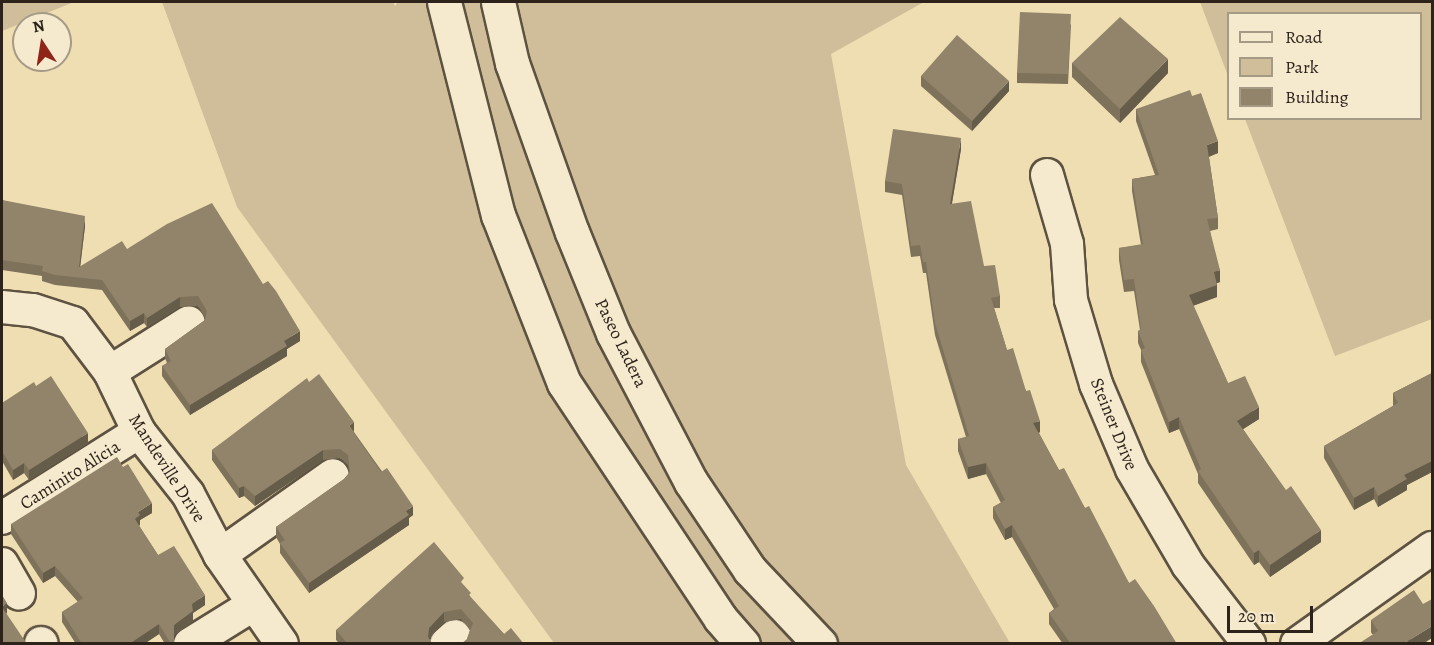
<!DOCTYPE html>
<style>
body{margin:0}
#map{position:relative;width:1434px;height:645px;overflow:hidden;background:#f0deb3;font-family:Alegreya,serif}
div>[style]{position:absolute}
.green>*{inset:0;background:#cfbe99}
.roads{filter:drop-shadow(2px 0 #5e5241) drop-shadow(-2px 0 #5e5241) drop-shadow(0 2px #5e5241) drop-shadow(0 -2px #5e5241)}
.street>*{height:32px;margin:-16px;padding:0 16px;transform-origin:16px;border-radius:16px;background:#f5eace}
.secondary>*{height:33px;margin:-16.5px;padding:0 16.5px;transform-origin:16.5px;border-radius:16.5px;background:#f5eace}
.wall>*{inset:0;background:#7e725b}
.shaded-wall>*{inset:0;background:#665c4a}
.building>*{inset:0;background:#92846a}
span{translate:-50% -50%;white-space:nowrap;text-align:center;line-height:1.15;-webkit-text-stroke:4.5px #f5eace;paint-order:stroke}
.street-label{font-size:18px;color:#2d231b}
.frame{position:absolute;inset:0;border:3px solid #2d231b;pointer-events:none}
.legend{position:absolute;left:1227px;top:12px;width:195px;height:108px;box-sizing:border-box;background:#f5eace;border:2px solid #a59a86;margin:0;padding:8px 10px;list-style:none;font-size:18px;color:#2d231b}
.legend li{display:flex;align-items:center;gap:12px;height:30px}
.legend b{width:30px;border:2px solid #a59a86}
.north{position:absolute;left:12px;top:12px;width:60px;height:60px;box-sizing:border-box;background:#f5eace;border:2px solid #a59a86;border-radius:50%;rotate:348deg;font-size:16px;font-weight:700;line-height:24px;text-align:center;color:#2d231b}
.north::after{content:'';display:block;margin:auto;width:21px;height:27px;background:#8f2418;clip-path:polygon(50% 0,100% 100%,50% 72%,0 100%)}
.scale{position:absolute;left:1227px;top:606px;width:86px;height:27px;box-sizing:border-box;border:3px solid #2d231b;border-top:0;padding-left:8px;font-size:18px;line-height:21px;white-space:nowrap;color:#2d231b;-webkit-text-stroke:4px #f5eace;paint-order:stroke}
</style>
<div id="map">
<div class="green">
<div style="clip-path:polygon(2px 2px,74px 2px,2px 31px)"></div>
<div style="clip-path:polygon(162px 2px,393px 2px,395px 6px,398px 2px,924px 2px,831px 54px,906px 465px,1010px 643px,554px 643px,237px 207px)"></div>
<div style="clip-path:polygon(1200px 2px,1432px 2px,1432px 319px,1335px 356px,1245px 119px,1420px 118px,1420px 14px,1228px 14px,1228px 76px)"></div>
</div>
<div class="roads">
<div class="street">
<div style="left:1047px;top:175px;width:72px;rotate:73.8deg"></div>
<div style="left:1067px;top:244px;width:56px;rotate:85.9deg"></div>
<div style="left:1071px;top:300px;width:88px;rotate:73.4deg"></div>
<div style="left:1096px;top:384px;width:92px;rotate:67deg"></div>
<div style="left:1132px;top:469px;width:111px;rotate:59.7deg"></div>
<div style="left:1188px;top:565px;width:100px;rotate:52.3deg"></div>
<div style="left:2px;top:307px;width:31px;rotate:6deg"></div>
<div style="left:33px;top:310px;width:42px;rotate:18deg"></div>
<div style="left:73px;top:323px;width:61px;rotate:52.9deg"></div>
<div style="left:110px;top:372px;width:67px;rotate:64.2deg"></div>
<div style="left:139px;top:432px;width:79px;rotate:51.7deg"></div>
<div style="left:188px;top:494px;width:69px;rotate:62.3deg"></div>
<div style="left:220px;top:555px;width:108px;rotate:55.1deg"></div>
<div style="left:110px;top:372px;width:93px;rotate:-32.3deg"></div>
<div style="left:2px;top:518px;width:162px;rotate:-32.1deg"></div>
<div style="left:220px;top:555px;width:138px;rotate:-35.3deg"></div>
<div style="left:2px;top:564px;width:34px;rotate:60deg"></div>
<div style="left:41px;top:643px;width:1px;rotate:45deg"></div>
<div style="left:190px;top:644px;width:74px;rotate:-31.8deg"></div>
<div style="left:446px;top:644px;width:12px;rotate:-42deg"></div>
<div style="left:1297px;top:644px;width:166px;rotate:-35.4deg"></div>
</div>
<div class="secondary">
<div style="left:444px;top:2px;width:220px;rotate:75.8deg"></div>
<div style="left:498px;top:215px;width:180px;rotate:68.6deg"></div>
<div style="left:564px;top:383px;width:282px;rotate:56.4deg"></div>
<div style="left:720px;top:618px;width:35px;rotate:49deg"></div>
<div style="left:498px;top:2px;width:63px;rotate:77.1deg"></div>
<div style="left:512px;top:63px;width:179px;rotate:70.5deg"></div>
<div style="left:572px;top:232px;width:109px;rotate:67.9deg"></div>
<div style="left:613px;top:333px;width:168px;rotate:62.4deg"></div>
<div style="left:691px;top:482px;width:106px;rotate:56.2deg"></div>
<div style="left:750px;top:570px;width:102px;rotate:46.6deg"></div>
</div>
</div>
<div class="wall">
<div style="clip-path:polygon(1071px 24px,1068px 84px,1017px 83px,1017px 73px)"></div>
<div style="clip-path:polygon(1072px 63px,1168px 73px,1120px 123px,1072px 77px)"></div>
<div style="clip-path:polygon(921px 76px,1009px 91px,972px 131px,921px 86px)"></div>
<div style="clip-path:polygon(1136px 109px,1218px 153px,1209px 157px,1218px 218px,1218px 229px,1210px 231px,1220px 282px,1217px 283px,1217px 297px,1193px 306px,1228px 383px,1259px 419px,1243px 429px,1321px 542px,1270px 577px,1259px 562px,1254px 565px,1198px 483px,1198px 474px,1179px 429px,1169px 433px,1141px 362px,1141px 350px,1138px 343px,1138px 331px,1140px 330px,1134px 291px,1124px 292px,1119px 260px,1119px 248px,1141px 245px,1132px 191px,1132px 179px,1155px 175px,1136px 121px)"></div>
<div style="clip-path:polygon(961px 149px,952px 203px,984px 266px,1000px 296px,1000px 308px,994px 308px,1007px 350px,1026px 391px,1040px 432px,1039px 433px,1059px 470px,1085px 508px,1129px 583px,1177px 644px,1063px 644px,1049px 624px,1049px 613px,1054px 609px,1012px 537px,1005px 540px,993px 518px,993px 507px,1001px 503px,986px 474px,968px 479px,958px 451px,958px 439px,966px 437px,935px 335px,926px 273px,923px 273px,920px 256px,911px 257px,902px 195px,885px 192px,885px 181px)"></div>
<div style="clip-path:polygon(2px 200px,85px 226px,80px 267px,127px 249px,300px 341px,287px 349px,287px 356px,190px 415px,162px 376px,162px 366px,167px 363px,165px 358px,165px 349px,205px 320px,205px 318px,198px 306px,180px 307px,147px 327px,144px 323px,130px 331px,102px 290px,55px 285px,42px 281px,42px 276px,2px 270px)"></div>
<div style="clip-path:polygon(1432px 373px,1432px 472px,1407px 485px,1407px 490px,1378px 507px,1374px 499px,1354px 510px,1324px 458px,1324px 446px,1393px 406px,1393px 393px)"></div>
<div style="clip-path:polygon(309px 382px,354px 432px,413px 515px,409px 518px,409px 525px,309px 593px,280px 553px,280px 544px,276px 537px,276px 527px,344px 479px,349px 473px,348px 465px,340px 458px,323px 460px,255px 506px,244px 496px,239px 498px,212px 460px,212px 450px)"></div>
<div style="clip-path:polygon(36px 386px,88px 443px,29px 480px,24px 473px,13px 480px,2px 461px,2px 403px)"></div>
<div style="clip-path:polygon(152px 513px,140px 520px,139px 526px,158px 555px,205px 605px,193px 613px,193px 621px,174px 635px,174px 643px,175px 644px,165px 644px,159px 634px,144px 644px,76px 644px,62px 622px,62px 612px,78px 602px,55px 576px,43px 583px,11px 534px,11px 524px)"></div>
<div style="clip-path:polygon(464px 586px,471px 598px,504px 634px,467px 639px,470px 630px,461px 619px,444px 622px,429px 638px,432px 644px,340px 644px,336px 640px,336px 630px)"></div>
<div style="clip-path:polygon(1371px 620px,1423px 644px,1372px 634px,1371px 632px)"></div>
</div>
<div class="shaded-wall">
<div style="clip-path:polygon(1168px 59px,1168px 73px,1120px 123px,1120px 109px)"></div>
<div style="clip-path:polygon(1009px 81px,1009px 91px,972px 131px,972px 121px)"></div>
<div style="clip-path:polygon(961px 138px,961px 149px,950px 215px,950px 204px)"></div>
<div style="clip-path:polygon(1218px 141px,1218px 153px,1207px 157px,1207px 145px)"></div>
<div style="clip-path:polygon(85px 216px,85px 226px,79px 277px,79px 267px)"></div>
<div style="clip-path:polygon(1220px 270px,1220px 282px,1214px 284px,1214px 272px)"></div>
<div style="clip-path:polygon(1217px 285px,1217px 297px,1189px 307px,1189px 295px)"></div>
<div style="clip-path:polygon(180px 297px,180px 307px,147px 327px,147px 318px)"></div>
<div style="clip-path:polygon(144px 313px,144px 323px,130px 331px,130px 321px)"></div>
<div style="clip-path:polygon(300px 331px,300px 341px,287px 349px,287px 356px,190px 415px,190px 405px,284px 341px)"></div>
<div style="clip-path:polygon(1259px 407px,1259px 419px,1237px 433px,1237px 421px)"></div>
<div style="clip-path:polygon(1179px 417px,1179px 429px,1169px 433px,1169px 422px)"></div>
<div style="clip-path:polygon(1040px 421px,1040px 432px,1033px 434px,1033px 423px)"></div>
<div style="clip-path:polygon(354px 422px,354px 432px,349px 426px)"></div>
<div style="clip-path:polygon(88px 433px,88px 443px,29px 480px,29px 470px)"></div>
<div style="clip-path:polygon(323px 450px,323px 460px,255px 506px,255px 496px)"></div>
<div style="clip-path:polygon(1432px 461px,1432px 472px,1407px 485px,1407px 490px,1378px 507px,1378px 496px,1404px 475px)"></div>
<div style="clip-path:polygon(24px 463px,24px 473px,13px 480px,13px 470px)"></div>
<div style="clip-path:polygon(986px 463px,986px 474px,968px 479px,968px 467px)"></div>
<div style="clip-path:polygon(244px 486px,244px 496px,239px 498px,239px 488px)"></div>
<div style="clip-path:polygon(1374px 487px,1374px 499px,1354px 510px,1354px 498px)"></div>
<div style="clip-path:polygon(152px 503px,152px 513px,140px 520px,140px 525px,135px 529px,135px 519px,138px 512px)"></div>
<div style="clip-path:polygon(413px 506px,413px 515px,409px 518px,409px 525px,309px 593px,309px 583px)"></div>
<div style="clip-path:polygon(1012px 525px,1012px 537px,1005px 540px,1005px 529px)"></div>
<div style="clip-path:polygon(1321px 530px,1321px 542px,1270px 577px,1270px 565px)"></div>
<div style="clip-path:polygon(1259px 550px,1259px 562px,1254px 565px,1254px 553px)"></div>
<div style="clip-path:polygon(55px 566px,55px 576px,43px 583px,43px 573px)"></div>
<div style="clip-path:polygon(205px 595px,205px 605px,193px 613px,193px 621px,174px 635px,174px 625px,192px 604px)"></div>
<div style="clip-path:polygon(7px 603px,7px 613px,2px 617px,2px 607px)"></div>
<div style="clip-path:polygon(444px 612px,444px 622px,429px 638px,428px 637px,429px 628px)"></div>
<div style="clip-path:polygon(159px 624px,159px 634px,144px 644px,129px 644px)"></div>
<div style="clip-path:polygon(1432px 626px,1432px 638px,1423px 644px,1403px 644px)"></div>
</div>
<div class="building">
<div style="clip-path:polygon(1020px 12px,1071px 14px,1068px 74px,1017px 73px)"></div>
<div style="clip-path:polygon(1120px 17px,1168px 59px,1120px 109px,1072px 63px)"></div>
<div style="clip-path:polygon(957px 35px,1009px 81px,972px 121px,921px 76px)"></div>
<div style="clip-path:polygon(1190px 90px,1192px 96px,1201px 93px,1218px 141px,1207px 145px,1218px 218px,1207px 219px,1220px 270px,1214px 272px,1217px 285px,1189px 295px,1228px 383px,1245px 376px,1259px 407px,1237px 421px,1286px 490px,1291px 486px,1321px 530px,1270px 565px,1259px 550px,1254px 553px,1198px 471px,1201px 469px,1179px 417px,1169px 422px,1141px 350px,1145px 348px,1138px 331px,1141px 329px,1134px 279px,1124px 280px,1119px 248px,1143px 244px,1132px 179px,1159px 175px,1136px 109px)"></div>
<div style="clip-path:polygon(893px 129px,961px 138px,950px 204px,971px 201px,984px 266px,995px 265px,1000px 296px,991px 298px,1007px 350px,1013px 348px,1026px 391px,1030px 390px,1040px 421px,1033px 423px,1059px 470px,1064px 468px,1085px 508px,1089px 506px,1129px 583px,1135px 579px,1154px 606px,1177px 644px,1097px 644px,1095px 643px,1094px 644px,1071px 644px,1049px 613px,1059px 606px,1012px 525px,1005px 529px,993px 507px,1005px 500px,986px 463px,968px 467px,958px 439px,969px 436px,935px 323px,926px 262px,923px 262px,920px 245px,911px 246px,902px 184px,885px 181px)"></div>
<div style="clip-path:polygon(2px 200px,85px 216px,79px 267px,122px 241px,127px 249px,167px 224px,212px 203px,263px 284px,268px 281px,276px 291px,300px 331px,284px 341px,287px 346px,190px 405px,162px 366px,171px 361px,165px 349px,205px 320px,207px 311px,198px 296px,180px 297px,147px 318px,144px 313px,130px 321px,102px 280px,55px 275px,42px 271px,43px 266px,2px 260px)"></div>
<div style="clip-path:polygon(1432px 373px,1432px 461px,1404px 475px,1407px 479px,1378px 496px,1374px 487px,1354px 498px,1324px 446px,1398px 403px,1393px 393px)"></div>
<div style="clip-path:polygon(319px 374px,354px 422px,349px 426px,381px 472px,387px 468px,413px 506px,406px 511px,409px 515px,309px 583px,280px 543px,285px 540px,276px 527px,344px 479px,350px 472px,348px 455px,340px 449px,323px 450px,255px 496px,244px 486px,239px 488px,212px 450px,307px 378px,309px 382px)"></div>
<div style="clip-path:polygon(51px 376px,88px 433px,29px 470px,24px 463px,13px 470px,2px 451px,2px 403px,34px 382px,36px 386px)"></div>
<div style="clip-path:polygon(117px 457px,123px 467px,128px 464px,152px 503px,138px 512px,140px 515px,135px 519px,158px 555px,174px 546px,205px 595px,192px 604px,193px 611px,174px 625px,174px 643px,175px 644px,171px 644px,159px 624px,129px 644px,82px 644px,62px 612px,83px 598px,55px 566px,43px 573px,11px 524px)"></div>
<div style="clip-path:polygon(434px 542px,464px 578px,461px 582px,471px 593px,469px 595px,504px 634px,511px 628px,524px 644px,461px 644px,467px 639px,473px 623px,461px 609px,444px 612px,429px 628px,428px 637px,432px 644px,348px 644px,336px 630px)"></div>
<div style="clip-path:polygon(1414px 590px,1423px 604px,1432px 599px,1432px 626px,1403px 644px,1358px 644px,1378px 631px,1371px 620px)"></div>
<div style="clip-path:polygon(2px 595px,7px 603px,2px 607px)"></div>
<div style="clip-path:polygon(2px 607px,27px 644px,2px 644px)"></div>
</div>
<div class="street-label">
<span style="left:621px;top:343px;rotate:64deg">Paseo Ladera</span>
<span style="left:1114px;top:424px;rotate:68deg">Steiner Drive</span>
<span style="left:167px;top:468px;rotate:57deg">Mandeville Drive</span>
<span style="left:70px;top:475px;rotate:-32deg">Caminito Alicia</span>
</div>
<div class="frame"></div>
<ul class="legend">
<li><b style="height:8px;background:#f5eace"></b>Road</li>
<li><b style="height:16px;background:#cfbe99"></b>Park</li>
<li><b style="height:16px;background:#92846a"></b>Building</li>
</ul>
<div class="north">N</div>
<div class="scale">20 m</div>
</div>
